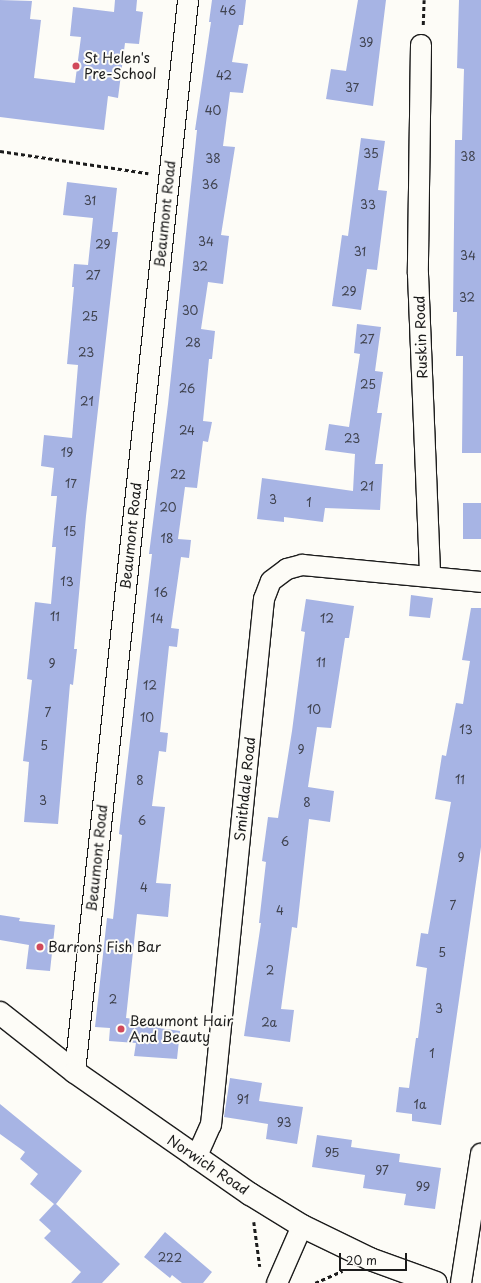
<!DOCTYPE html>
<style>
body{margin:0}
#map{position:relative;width:481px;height:1283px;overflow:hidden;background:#fdfcf7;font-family:"Playpen Sans",sans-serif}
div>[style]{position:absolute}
.building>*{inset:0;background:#a7b4e4}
.path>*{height:2.5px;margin-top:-1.25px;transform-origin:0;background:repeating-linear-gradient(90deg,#1c1c1c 0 4px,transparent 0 7px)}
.roads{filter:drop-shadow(1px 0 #1c1c1c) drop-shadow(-1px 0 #1c1c1c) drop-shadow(0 1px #1c1c1c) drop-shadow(0 -1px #1c1c1c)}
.minor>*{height:20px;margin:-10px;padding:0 10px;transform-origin:10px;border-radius:10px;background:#fdfcf7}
.tertiary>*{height:22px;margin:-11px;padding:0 11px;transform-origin:11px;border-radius:11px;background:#fdfcf7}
.dots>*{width:11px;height:11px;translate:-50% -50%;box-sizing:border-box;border:2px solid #fdfcf7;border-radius:50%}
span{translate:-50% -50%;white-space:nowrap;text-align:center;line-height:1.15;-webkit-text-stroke:4px #fdfcf7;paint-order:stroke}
.number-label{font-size:12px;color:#3f424e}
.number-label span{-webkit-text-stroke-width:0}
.poi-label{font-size:14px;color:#1c1c1c}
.left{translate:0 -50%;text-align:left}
.street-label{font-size:14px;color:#1c1c1c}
.scale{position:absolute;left:339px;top:1253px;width:68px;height:18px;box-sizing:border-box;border:2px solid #1c1c1c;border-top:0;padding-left:5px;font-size:12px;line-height:14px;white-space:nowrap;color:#1c1c1c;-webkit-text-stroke:3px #fdfcf7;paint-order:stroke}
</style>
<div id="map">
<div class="building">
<div style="clip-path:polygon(0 0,32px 1px,30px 19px,41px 20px,34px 78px,75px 83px,81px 37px,70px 36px,73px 7px,114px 12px,115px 0,137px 0,136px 11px,143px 12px,139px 44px,125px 43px,118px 98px,108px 96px,104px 130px,0 117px)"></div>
<div style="clip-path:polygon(212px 0,246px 0,243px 25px,239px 25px,232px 62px,248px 64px,243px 93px,230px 92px,223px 146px,235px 147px,221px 235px,229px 236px,223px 284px,208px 282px,201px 329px,215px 331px,212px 359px,209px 359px,203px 421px,212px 422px,208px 442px,203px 441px,197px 488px,185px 487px,178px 539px,191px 540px,189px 558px,181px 557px,171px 628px,179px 629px,177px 647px,169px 646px,160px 732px,168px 733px,166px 752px,159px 751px,152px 806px,165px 807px,156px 883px,171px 884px,168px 917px,137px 914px,126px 1018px,160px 1022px,159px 1028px,180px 1031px,177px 1059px,134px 1056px,136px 1043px,109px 1041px,110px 1028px,95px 1027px,107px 918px,113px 919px,122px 835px,119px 834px,152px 554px,149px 554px,168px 404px,197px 130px,195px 130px,211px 22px,209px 22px)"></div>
<div style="clip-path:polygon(358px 0,386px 0,373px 106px,326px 99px,331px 69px,346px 71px)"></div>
<div style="clip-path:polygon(459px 0,481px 0,481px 453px,462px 453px,463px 356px,456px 356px,457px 312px,453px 312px,455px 140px,462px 140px,464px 69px,457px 68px)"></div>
<div style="clip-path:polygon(361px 138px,385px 141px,378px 190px,387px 191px,377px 270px,367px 269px,361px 310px,332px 306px,342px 235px,348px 236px)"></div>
<div style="clip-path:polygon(67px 182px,117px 188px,112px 232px,118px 232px,86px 516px,74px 649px,77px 649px,73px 685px,70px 684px,58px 824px,24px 822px,29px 762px,23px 761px,32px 680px,27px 679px,35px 602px,51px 604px,56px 547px,52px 547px,57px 496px,51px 496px,54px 468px,41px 466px,44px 435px,72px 438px,78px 365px,67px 364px,74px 287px,72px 287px,74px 264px,88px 265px,93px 218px,63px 215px)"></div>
<div style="clip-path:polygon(357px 324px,381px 327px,375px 371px,383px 372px,377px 413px,382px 413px,375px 464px,383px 464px,380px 510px,325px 508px,323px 522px,284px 517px,284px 522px,257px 519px,262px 478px,353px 491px,355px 454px,325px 450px,329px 424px,349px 427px,360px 354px,354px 353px)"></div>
<div style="clip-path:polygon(463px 503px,481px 503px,481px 539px,463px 539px)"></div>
<div style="clip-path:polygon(411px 595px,433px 598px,430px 618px,409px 616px)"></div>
<div style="clip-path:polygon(306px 599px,354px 606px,349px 638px,345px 638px,331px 728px,317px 727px,308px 787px,334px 791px,330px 822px,309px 819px,297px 928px,292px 927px,281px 1009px,294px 1010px,290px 1042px,244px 1036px,261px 923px,259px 923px,266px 862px,262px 861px,268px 817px,278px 818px,292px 731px,305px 632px,301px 631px)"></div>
<div style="clip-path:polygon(471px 608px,481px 608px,481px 847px,441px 1125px,412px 1121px,412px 1114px,396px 1112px,399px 1087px,409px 1088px,416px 1038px,418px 1038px,427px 968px,416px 966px,421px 933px,428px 934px,451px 802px,435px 799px,442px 755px,446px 756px,456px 703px,463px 704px,470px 661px,462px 660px)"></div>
<div style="clip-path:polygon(0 915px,20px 918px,19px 921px,55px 925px,50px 971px,26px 969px,29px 945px,0 940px)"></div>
<div style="clip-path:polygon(230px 1078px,262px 1083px,259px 1101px,303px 1107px,297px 1144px,266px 1139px,268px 1124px,224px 1117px)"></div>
<div style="clip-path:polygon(0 1104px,82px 1171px,56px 1204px,120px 1264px,102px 1283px,71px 1283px,81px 1272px,44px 1238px,51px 1231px,39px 1220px,54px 1204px,30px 1184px,38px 1174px,20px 1159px,25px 1152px,0 1134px)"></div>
<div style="clip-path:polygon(317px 1135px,352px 1140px,351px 1147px,400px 1154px,399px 1162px,441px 1168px,435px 1209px,404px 1205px,406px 1194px,363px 1188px,365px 1175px,312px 1167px)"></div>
<div style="clip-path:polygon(165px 1232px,212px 1272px,203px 1283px,182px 1283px,172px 1275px,170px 1278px,144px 1257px)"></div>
</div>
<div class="path">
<div style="left:423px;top:25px;width:25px;rotate:-88deg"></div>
<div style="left:0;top:151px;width:150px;rotate:8.5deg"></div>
<div style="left:254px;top:1222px;width:45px;rotate:82.4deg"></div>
<div style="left:315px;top:1283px;width:30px;rotate:-24deg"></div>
</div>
<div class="roads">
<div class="minor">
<div style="left:421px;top:45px;width:229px;rotate:90.8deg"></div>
<div style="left:418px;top:274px;width:303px;rotate:87.7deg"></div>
<div style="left:75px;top:1072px;width:1078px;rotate:-83.98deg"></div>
<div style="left:196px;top:1158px;width:36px;rotate:-66deg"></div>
<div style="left:211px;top:1125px;width:529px;rotate:-84.25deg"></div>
<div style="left:264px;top:599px;width:19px;rotate:-69deg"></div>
<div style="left:271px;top:581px;width:20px;rotate:-37deg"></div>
<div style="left:287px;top:569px;width:16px;rotate:-15deg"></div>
<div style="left:302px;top:565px;width:180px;rotate:5.4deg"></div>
<div style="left:277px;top:1283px;width:62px;rotate:-66.3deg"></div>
<div style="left:461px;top:1283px;width:131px;rotate:-81.2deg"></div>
</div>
<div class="tertiary">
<div style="left:0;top:1013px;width:95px;rotate:38.2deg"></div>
<div style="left:75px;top:1072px;width:213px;rotate:34.9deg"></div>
<div style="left:250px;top:1194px;width:61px;rotate:31.6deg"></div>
<div style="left:302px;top:1226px;width:76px;rotate:25.9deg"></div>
<div style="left:370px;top:1259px;width:70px;rotate:20deg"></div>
</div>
</div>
<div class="dots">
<div style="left:76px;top:66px;background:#d1495b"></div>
<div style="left:40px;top:947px;background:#d1495b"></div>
<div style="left:121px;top:1029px;background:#d1495b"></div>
</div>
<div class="number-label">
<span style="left:228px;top:11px">46</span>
<span style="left:366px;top:43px">39</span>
<span style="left:224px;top:76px">42</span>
<span style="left:352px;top:88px">37</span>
<span style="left:213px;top:111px">40</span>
<span style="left:371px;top:154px">35</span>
<span style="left:468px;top:157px">38</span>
<span style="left:213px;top:159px">38</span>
<span style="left:210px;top:185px">36</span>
<span style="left:90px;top:201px">31</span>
<span style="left:368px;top:205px">33</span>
<span style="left:206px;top:242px">34</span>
<span style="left:103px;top:245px">29</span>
<span style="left:360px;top:252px">31</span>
<span style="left:468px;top:256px">34</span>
<span style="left:200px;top:267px">32</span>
<span style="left:93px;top:276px">27</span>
<span style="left:349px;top:292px">29</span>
<span style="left:467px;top:298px">32</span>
<span style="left:190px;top:311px">30</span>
<span style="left:90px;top:317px">25</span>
<span style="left:367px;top:340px">27</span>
<span style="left:193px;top:343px">28</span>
<span style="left:86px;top:353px">23</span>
<span style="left:368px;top:385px">25</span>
<span style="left:187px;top:389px">26</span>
<span style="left:87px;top:402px">21</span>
<span style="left:187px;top:431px">24</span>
<span style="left:352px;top:439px">23</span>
<span style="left:67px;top:453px">19</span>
<span style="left:178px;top:475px">22</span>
<span style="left:71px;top:484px">17</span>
<span style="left:367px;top:487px">21</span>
<span style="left:273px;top:500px">3</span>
<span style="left:309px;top:503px">1</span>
<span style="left:168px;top:508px">20</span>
<span style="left:70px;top:532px">15</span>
<span style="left:167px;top:539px">18</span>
<span style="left:67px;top:582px">13</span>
<span style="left:161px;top:593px">16</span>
<span style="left:55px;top:617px">11</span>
<span style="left:157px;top:619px">14</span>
<span style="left:327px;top:619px">12</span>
<span style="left:321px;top:663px">11</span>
<span style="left:52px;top:664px">9</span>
<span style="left:150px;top:686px">12</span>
<span style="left:314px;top:710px">10</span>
<span style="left:48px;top:713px">7</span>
<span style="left:147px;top:718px">10</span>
<span style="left:466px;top:730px">13</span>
<span style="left:44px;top:746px">5</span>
<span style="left:301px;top:750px">9</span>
<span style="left:460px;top:780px">11</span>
<span style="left:140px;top:781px">8</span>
<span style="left:43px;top:801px">3</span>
<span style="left:307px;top:803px">8</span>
<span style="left:142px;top:821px">6</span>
<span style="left:285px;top:842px">6</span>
<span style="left:461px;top:858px">9</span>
<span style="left:144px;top:888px">4</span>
<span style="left:453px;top:906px">7</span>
<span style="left:280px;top:911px">4</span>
<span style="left:442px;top:953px">5</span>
<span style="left:270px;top:971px">2</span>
<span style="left:113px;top:1000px">2</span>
<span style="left:439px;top:1009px">3</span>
<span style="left:269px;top:1023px">2a</span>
<span style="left:432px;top:1054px">1</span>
<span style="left:243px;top:1100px">91</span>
<span style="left:420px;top:1105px">1a</span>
<span style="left:284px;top:1123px">93</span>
<span style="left:332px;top:1153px">95</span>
<span style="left:382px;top:1171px">97</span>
<span style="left:423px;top:1187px">99</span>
<span style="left:170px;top:1258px">222</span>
</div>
<div class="poi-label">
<span class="left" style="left:84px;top:66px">St Helen's<br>Pre-School</span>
<span class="left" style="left:48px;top:947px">Barrons Fish Bar</span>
<span class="left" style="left:129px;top:1029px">Beaumont Hair<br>And Beauty</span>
</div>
<div class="street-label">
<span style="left:165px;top:214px;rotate:-84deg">Beaumont Road</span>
<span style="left:421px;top:337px;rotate:-92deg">Ruskin Road</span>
<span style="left:131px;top:536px;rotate:-84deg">Beaumont Road</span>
<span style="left:245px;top:789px;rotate:-84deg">Smithdale Road</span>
<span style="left:97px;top:858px;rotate:-84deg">Beaumont Road</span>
<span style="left:208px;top:1165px;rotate:34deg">Norwich Road</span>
</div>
<div class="scale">20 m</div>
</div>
